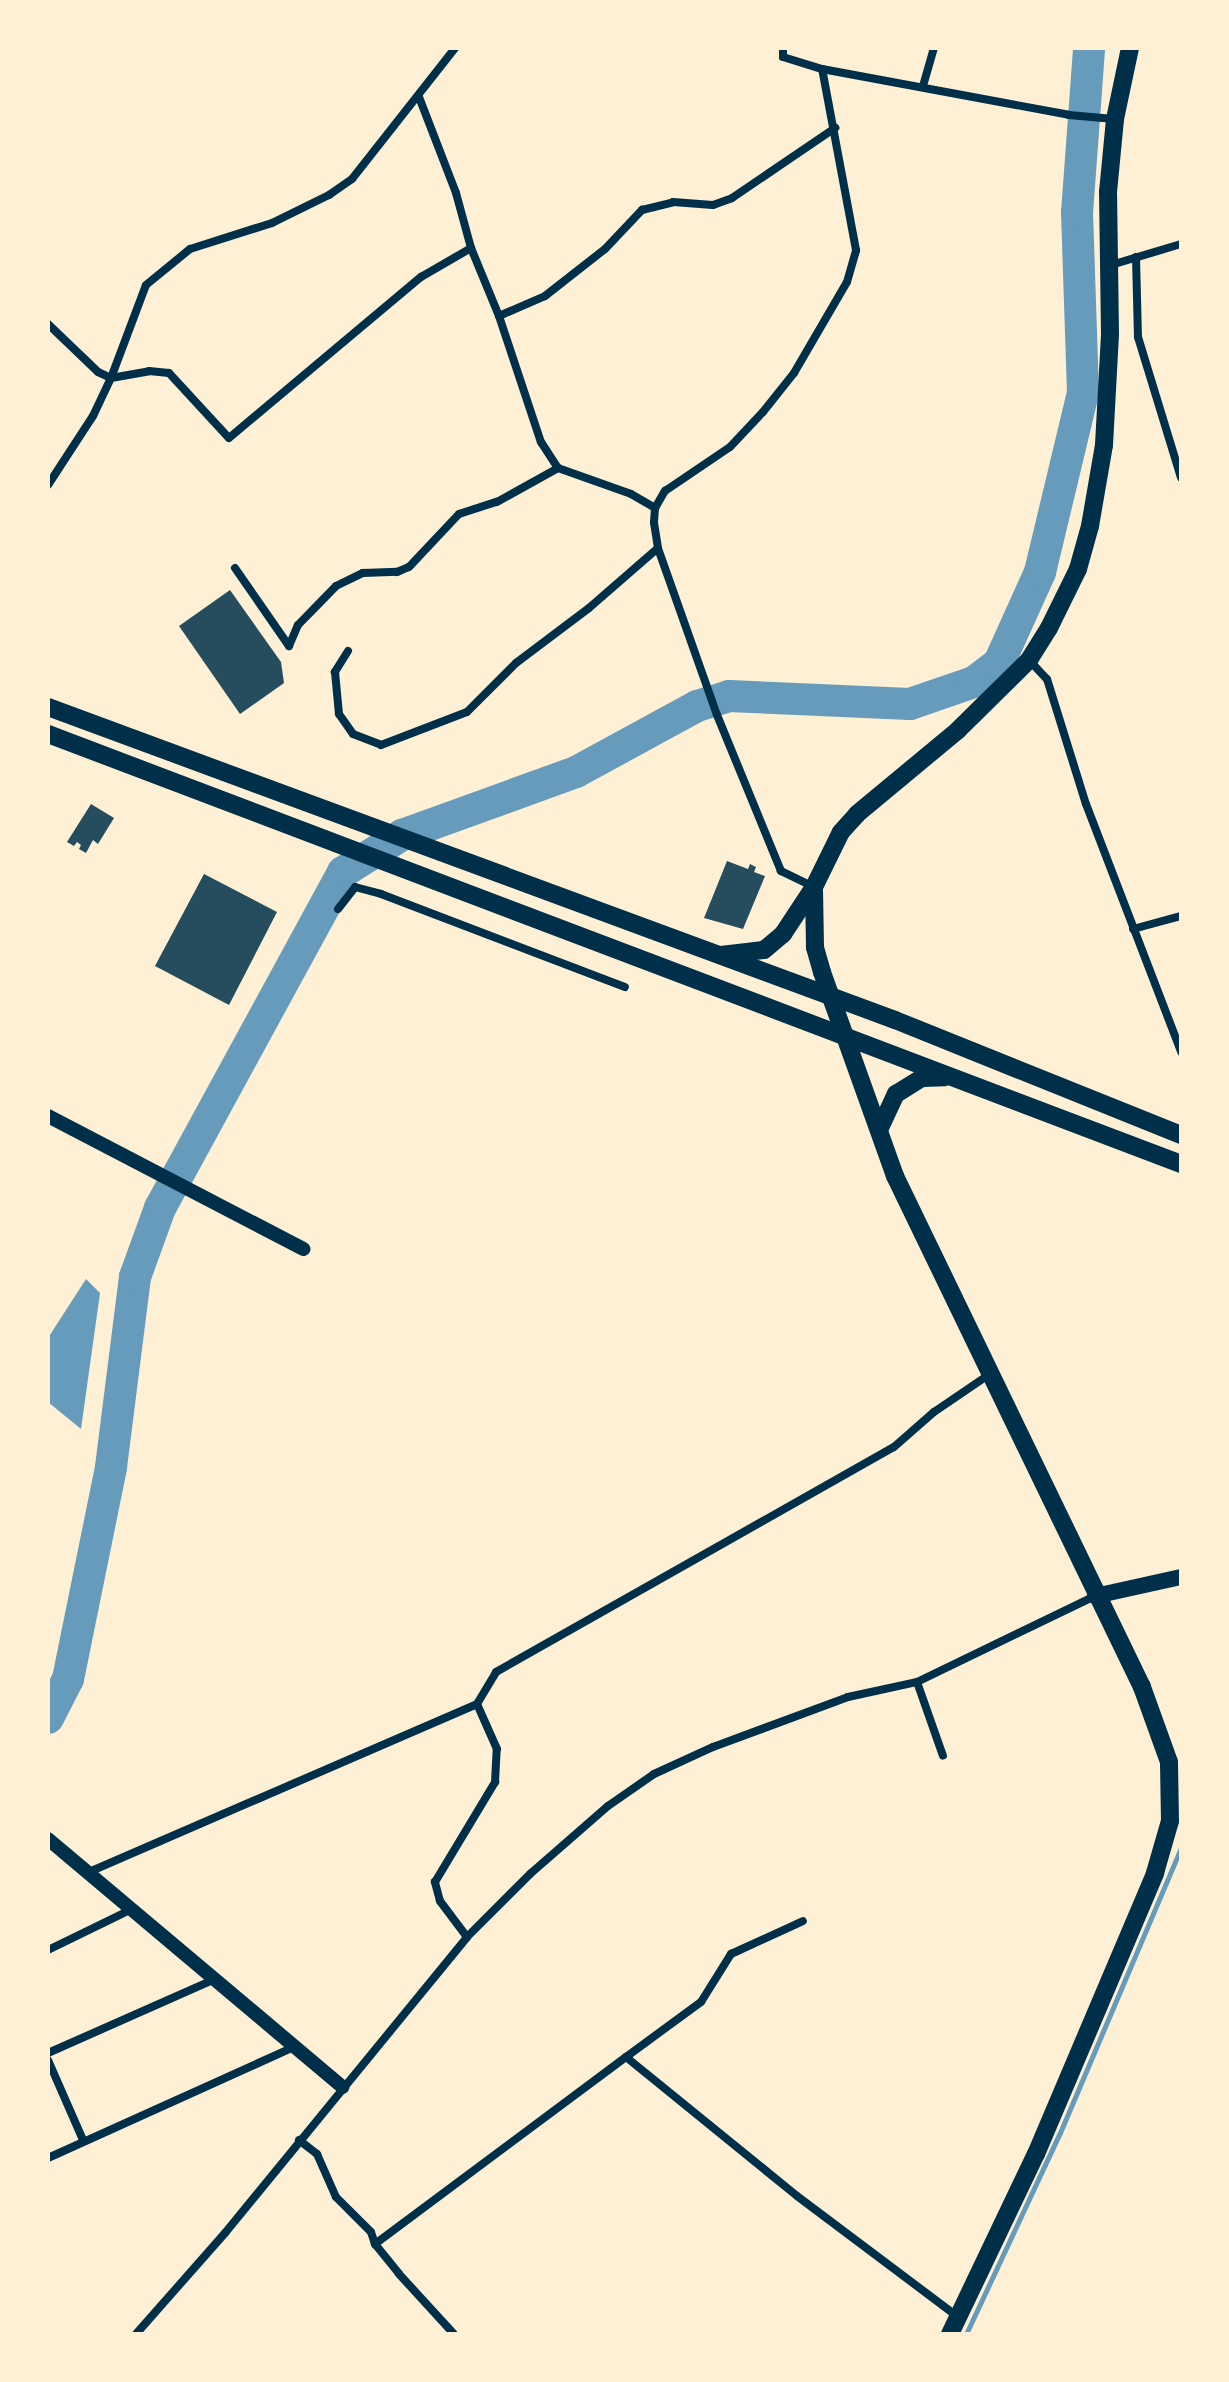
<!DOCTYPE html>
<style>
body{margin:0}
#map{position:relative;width:1229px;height:2382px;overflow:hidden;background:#fdf0d5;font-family:Lato,sans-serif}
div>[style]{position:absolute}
.water>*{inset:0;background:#669bbc}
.stream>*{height:5px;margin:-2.5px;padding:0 2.5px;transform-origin:2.5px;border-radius:2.5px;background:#669bbc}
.river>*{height:32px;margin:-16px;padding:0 16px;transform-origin:16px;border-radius:16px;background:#669bbc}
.building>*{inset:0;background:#264d5e}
.minor>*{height:8px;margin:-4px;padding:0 4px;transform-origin:4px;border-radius:4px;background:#003049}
.tertiary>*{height:14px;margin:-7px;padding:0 7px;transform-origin:7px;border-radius:7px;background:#003049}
.secondary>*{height:16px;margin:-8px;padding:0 8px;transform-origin:8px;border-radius:8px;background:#003049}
.primary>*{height:18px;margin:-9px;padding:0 9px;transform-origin:9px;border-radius:9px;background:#003049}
.trunk>*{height:18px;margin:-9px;padding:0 9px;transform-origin:9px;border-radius:9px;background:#003049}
span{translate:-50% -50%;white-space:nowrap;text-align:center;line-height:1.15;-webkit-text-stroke:6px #fdf0d5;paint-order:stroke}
.frame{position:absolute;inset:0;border:50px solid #fdf0d5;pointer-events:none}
</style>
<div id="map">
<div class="water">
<div style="clip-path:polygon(86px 1279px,100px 1293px,81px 1429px,48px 1402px,48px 1338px)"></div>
</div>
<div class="stream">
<div style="left:966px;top:2334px;width:220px;rotate:-65deg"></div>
<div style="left:1059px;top:2135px;width:313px;rotate:-67deg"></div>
</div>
<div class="river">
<div style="left:48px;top:1718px;width:44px;rotate:-62.9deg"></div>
<div style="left:68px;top:1679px;width:216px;rotate:-78.5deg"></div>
<div style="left:111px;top:1467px;width:192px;rotate:-82.8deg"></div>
<div style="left:135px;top:1277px;width:73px;rotate:-70.1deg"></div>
<div style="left:160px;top:1208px;width:383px;rotate:-61.4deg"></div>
<div style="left:343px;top:872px;width:70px;rotate:-32.1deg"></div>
<div style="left:402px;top:835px;width:185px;rotate:-19.9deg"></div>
<div style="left:576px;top:772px;width:138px;rotate:-28.6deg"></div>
<div style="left:697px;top:706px;width:34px;rotate:-17deg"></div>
<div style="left:729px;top:696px;width:181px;rotate:2.5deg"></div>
<div style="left:910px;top:704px;width:68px;rotate:-19deg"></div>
<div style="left:974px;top:682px;width:31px;rotate:-37deg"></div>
<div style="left:999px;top:663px;width:100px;rotate:-65.7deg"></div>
<div style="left:1040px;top:572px;width:184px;rotate:-76.5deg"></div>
<div style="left:1083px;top:393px;width:180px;rotate:-91.9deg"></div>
<div style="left:1077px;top:213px;width:165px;rotate:-85.8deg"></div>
</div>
<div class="building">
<div style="clip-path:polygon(230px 590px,281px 662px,284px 683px,240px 714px,179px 626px)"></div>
<div style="clip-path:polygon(91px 804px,114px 818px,98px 844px,93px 840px,86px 853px,79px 849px,81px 845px,77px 842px,74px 846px,67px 842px)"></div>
<div style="clip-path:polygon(727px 861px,748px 869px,750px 864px,756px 867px,754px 872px,765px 876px,743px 929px,704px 918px)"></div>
<div style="clip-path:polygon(204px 874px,277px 912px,229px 1005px,155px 966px)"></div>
</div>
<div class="minor">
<div style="left:783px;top:48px;width:9px;rotate:90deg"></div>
<div style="left:783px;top:57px;width:41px;rotate:17.1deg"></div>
<div style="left:822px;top:69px;width:251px;rotate:10.5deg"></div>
<div style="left:1069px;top:115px;width:45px;rotate:5.1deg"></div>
<div style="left:923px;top:86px;width:40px;rotate:-74deg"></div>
<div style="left:419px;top:97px;width:103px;rotate:68.9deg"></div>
<div style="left:456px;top:193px;width:57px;rotate:74.7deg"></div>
<div style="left:471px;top:248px;width:74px;rotate:67.6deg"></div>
<div style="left:499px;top:316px;width:133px;rotate:71.6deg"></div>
<div style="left:541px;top:442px;width:31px;rotate:57deg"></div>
<div style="left:558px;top:468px;width:77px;rotate:19.6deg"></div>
<div style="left:631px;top:494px;width:28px;rotate:30deg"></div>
<div style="left:1136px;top:257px;width:80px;rotate:88.6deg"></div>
<div style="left:1138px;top:337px;width:147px;rotate:73deg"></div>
<div style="left:1111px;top:265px;width:73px;rotate:-16.7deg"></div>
<div style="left:499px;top:316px;width:50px;rotate:-23.5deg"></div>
<div style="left:545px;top:296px;width:76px;rotate:-38.1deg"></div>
<div style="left:605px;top:249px;width:54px;rotate:-46.5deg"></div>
<div style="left:642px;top:210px;width:32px;rotate:-14deg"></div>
<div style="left:673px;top:202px;width:40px;rotate:4.3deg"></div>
<div style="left:713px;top:205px;width:20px;rotate:-20deg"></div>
<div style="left:732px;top:198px;width:125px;rotate:-34.2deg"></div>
<div style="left:48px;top:324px;width:69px;rotate:43.8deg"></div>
<div style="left:98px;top:372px;width:14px;rotate:25deg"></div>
<div style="left:111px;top:378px;width:39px;rotate:-10deg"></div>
<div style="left:149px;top:371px;width:20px;rotate:6deg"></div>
<div style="left:169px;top:373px;width:88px;rotate:47.3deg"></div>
<div style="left:229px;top:438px;width:251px;rotate:-40deg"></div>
<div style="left:421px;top:277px;width:58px;rotate:-30.1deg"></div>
<div style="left:48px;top:485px;width:82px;rotate:-56.9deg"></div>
<div style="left:93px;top:416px;width:42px;rotate:-64.7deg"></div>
<div style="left:111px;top:378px;width:99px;rotate:-69.4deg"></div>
<div style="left:146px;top:285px;width:57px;rotate:-39.3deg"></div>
<div style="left:190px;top:249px;width:86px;rotate:-17.6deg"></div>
<div style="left:272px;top:223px;width:64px;rotate:-26.2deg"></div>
<div style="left:329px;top:195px;width:28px;rotate:-35deg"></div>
<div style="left:352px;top:179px;width:167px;rotate:-51.8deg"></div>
<div style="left:235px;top:568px;width:95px;rotate:55.3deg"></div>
<div style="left:289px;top:646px;width:23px;rotate:-67deg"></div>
<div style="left:298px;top:625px;width:54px;rotate:-45.7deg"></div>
<div style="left:336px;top:586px;width:30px;rotate:-26deg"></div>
<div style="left:363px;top:573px;width:34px;rotate:-2deg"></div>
<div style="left:397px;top:572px;width:13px;rotate:-23deg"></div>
<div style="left:409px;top:567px;width:73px;rotate:-46.7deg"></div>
<div style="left:459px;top:514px;width:40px;rotate:-18deg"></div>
<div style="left:497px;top:502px;width:70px;rotate:-29.1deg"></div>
<div style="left:348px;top:651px;width:25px;rotate:122deg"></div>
<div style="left:335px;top:672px;width:42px;rotate:84.6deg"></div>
<div style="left:339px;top:714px;width:24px;rotate:55deg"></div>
<div style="left:353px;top:734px;width:30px;rotate:21deg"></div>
<div style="left:381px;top:745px;width:92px;rotate:-21deg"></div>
<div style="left:467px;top:712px;width:69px;rotate:-45deg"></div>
<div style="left:516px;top:663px;width:91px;rotate:-37deg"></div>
<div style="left:589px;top:608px;width:91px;rotate:-41deg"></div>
<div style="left:1029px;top:660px;width:26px;rotate:47deg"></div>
<div style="left:1047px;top:679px;width:131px;rotate:72.7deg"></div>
<div style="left:1086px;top:804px;width:266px;rotate:69deg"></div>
<div style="left:814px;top:887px;width:37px;rotate:-154deg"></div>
<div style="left:781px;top:871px;width:169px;rotate:-112.3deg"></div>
<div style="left:717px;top:715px;width:177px;rotate:-109.5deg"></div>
<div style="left:658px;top:548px;width:26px;rotate:-99deg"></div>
<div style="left:654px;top:522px;width:14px;rotate:-86deg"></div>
<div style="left:655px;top:508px;width:20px;rotate:-60deg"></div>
<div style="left:665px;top:491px;width:78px;rotate:-34.1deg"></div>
<div style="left:730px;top:447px;width:48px;rotate:-46.7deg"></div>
<div style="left:763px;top:412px;width:50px;rotate:-51.5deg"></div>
<div style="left:794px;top:373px;width:105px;rotate:-59.8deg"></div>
<div style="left:847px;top:282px;width:33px;rotate:-74deg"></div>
<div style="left:856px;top:250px;width:184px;rotate:-100.6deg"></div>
<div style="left:338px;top:909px;width:28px;rotate:-52deg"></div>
<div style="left:355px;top:887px;width:27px;rotate:15deg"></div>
<div style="left:381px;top:894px;width:261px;rotate:20.9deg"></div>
<div style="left:1133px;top:929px;width:50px;rotate:-15.2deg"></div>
<div style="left:917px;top:1682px;width:78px;rotate:70.6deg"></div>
<div style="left:89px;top:1872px;width:423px;rotate:-23.4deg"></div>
<div style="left:477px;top:1704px;width:37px;rotate:-59deg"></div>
<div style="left:496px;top:1672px;width:457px;rotate:-29.5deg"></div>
<div style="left:894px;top:1447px;width:53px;rotate:-41.2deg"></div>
<div style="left:934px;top:1412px;width:68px;rotate:-34.2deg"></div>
<div style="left:467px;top:1937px;width:45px;rotate:-126.9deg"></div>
<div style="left:440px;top:1901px;width:20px;rotate:-105deg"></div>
<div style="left:435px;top:1882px;width:117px;rotate:-59deg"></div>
<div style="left:495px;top:1782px;width:33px;rotate:-87deg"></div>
<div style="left:497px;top:1749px;width:49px;rotate:-114deg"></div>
<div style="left:48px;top:1950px;width:93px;rotate:-26deg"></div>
<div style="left:48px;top:2053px;width:180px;rotate:-23.9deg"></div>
<div style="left:626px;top:2057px;width:93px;rotate:-36.3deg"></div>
<div style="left:701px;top:2002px;width:57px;rotate:-58deg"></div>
<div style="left:731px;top:1954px;width:79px;rotate:-24.6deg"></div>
<div style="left:48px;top:2060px;width:87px;rotate:66.4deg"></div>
<div style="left:299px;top:2140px;width:23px;rotate:38deg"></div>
<div style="left:317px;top:2154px;width:47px;rotate:66.2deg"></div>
<div style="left:336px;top:2197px;width:49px;rotate:45deg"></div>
<div style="left:371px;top:2232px;width:13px;rotate:72deg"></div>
<div style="left:375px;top:2244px;width:38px;rotate:51deg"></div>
<div style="left:399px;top:2274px;width:81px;rotate:47.5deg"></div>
<div style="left:48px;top:2158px;width:270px;rotate:-24.3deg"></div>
<div style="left:375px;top:2244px;width:313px;rotate:-36.7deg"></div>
<div style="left:626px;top:2057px;width:220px;rotate:39.1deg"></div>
<div style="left:797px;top:2196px;width:201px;rotate:36.9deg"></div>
<div style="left:136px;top:2334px;width:135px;rotate:-48.6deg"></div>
<div style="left:225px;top:2233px;width:382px;rotate:-50.7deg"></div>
<div style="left:467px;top:1937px;width:89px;rotate:-45deg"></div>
<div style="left:530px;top:1874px;width:103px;rotate:-41.1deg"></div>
<div style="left:608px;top:1806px;width:56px;rotate:-34.8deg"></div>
<div style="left:654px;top:1774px;width:65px;rotate:-24.6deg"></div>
<div style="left:713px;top:1747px;width:144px;rotate:-20.3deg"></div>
<div style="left:848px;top:1697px;width:71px;rotate:-12.3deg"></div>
<div style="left:917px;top:1682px;width:198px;rotate:-25.8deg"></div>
</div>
<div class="tertiary">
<div style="left:48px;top:1116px;width:288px;rotate:27.5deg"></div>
<div style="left:48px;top:1839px;width:385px;rotate:40.1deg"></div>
</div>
<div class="secondary">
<div style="left:1095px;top:1596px;width:88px;rotate:-12.5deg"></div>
</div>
<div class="primary">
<div style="left:721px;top:955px;width:43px;rotate:-6.6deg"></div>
<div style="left:764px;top:950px;width:25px;rotate:-40deg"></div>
<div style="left:783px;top:934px;width:56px;rotate:-56.6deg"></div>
<div style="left:879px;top:1130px;width:40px;rotate:-65deg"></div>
<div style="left:896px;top:1094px;width:31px;rotate:-32deg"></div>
<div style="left:922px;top:1078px;width:23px;rotate:-2deg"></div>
<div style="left:950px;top:2334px;width:199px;rotate:-64.5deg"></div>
<div style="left:1036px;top:2154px;width:305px;rotate:-67deg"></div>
<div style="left:1155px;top:1873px;width:54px;rotate:-73.9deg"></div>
<div style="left:1170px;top:1821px;width:59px;rotate:-91deg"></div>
<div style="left:1169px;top:1762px;width:80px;rotate:-109.8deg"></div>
<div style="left:1142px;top:1687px;width:568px;rotate:-115.8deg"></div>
<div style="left:895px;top:1176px;width:217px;rotate:-109.7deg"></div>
<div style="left:822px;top:972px;width:26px;rotate:-106deg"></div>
<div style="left:815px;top:947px;width:60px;rotate:-91deg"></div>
<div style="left:814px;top:887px;width:61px;rotate:-63.9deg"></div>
<div style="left:841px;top:832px;width:24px;rotate:-48deg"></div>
<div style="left:857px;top:814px;width:131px;rotate:-39.7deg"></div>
<div style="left:958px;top:730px;width:100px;rotate:-44.6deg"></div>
<div style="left:1029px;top:660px;width:38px;rotate:-58deg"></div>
<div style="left:1049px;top:628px;width:66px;rotate:-63.8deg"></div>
<div style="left:1078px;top:569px;width:45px;rotate:-74.4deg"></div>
<div style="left:1090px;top:526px;width:82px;rotate:-80.2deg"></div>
<div style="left:1104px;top:445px;width:111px;rotate:-86.9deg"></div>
<div style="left:1110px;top:334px;width:142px;rotate:-90.8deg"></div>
<div style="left:1108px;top:192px;width:73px;rotate:-84.5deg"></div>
<div style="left:1115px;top:119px;width:73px;rotate:-78.1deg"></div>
</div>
<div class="trunk">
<div style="left:48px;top:707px;width:903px;rotate:20.28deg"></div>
<div style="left:895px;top:1020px;width:308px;rotate:21.9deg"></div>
<div style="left:48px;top:734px;width:1212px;rotate:20.78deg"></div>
</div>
<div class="frame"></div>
</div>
